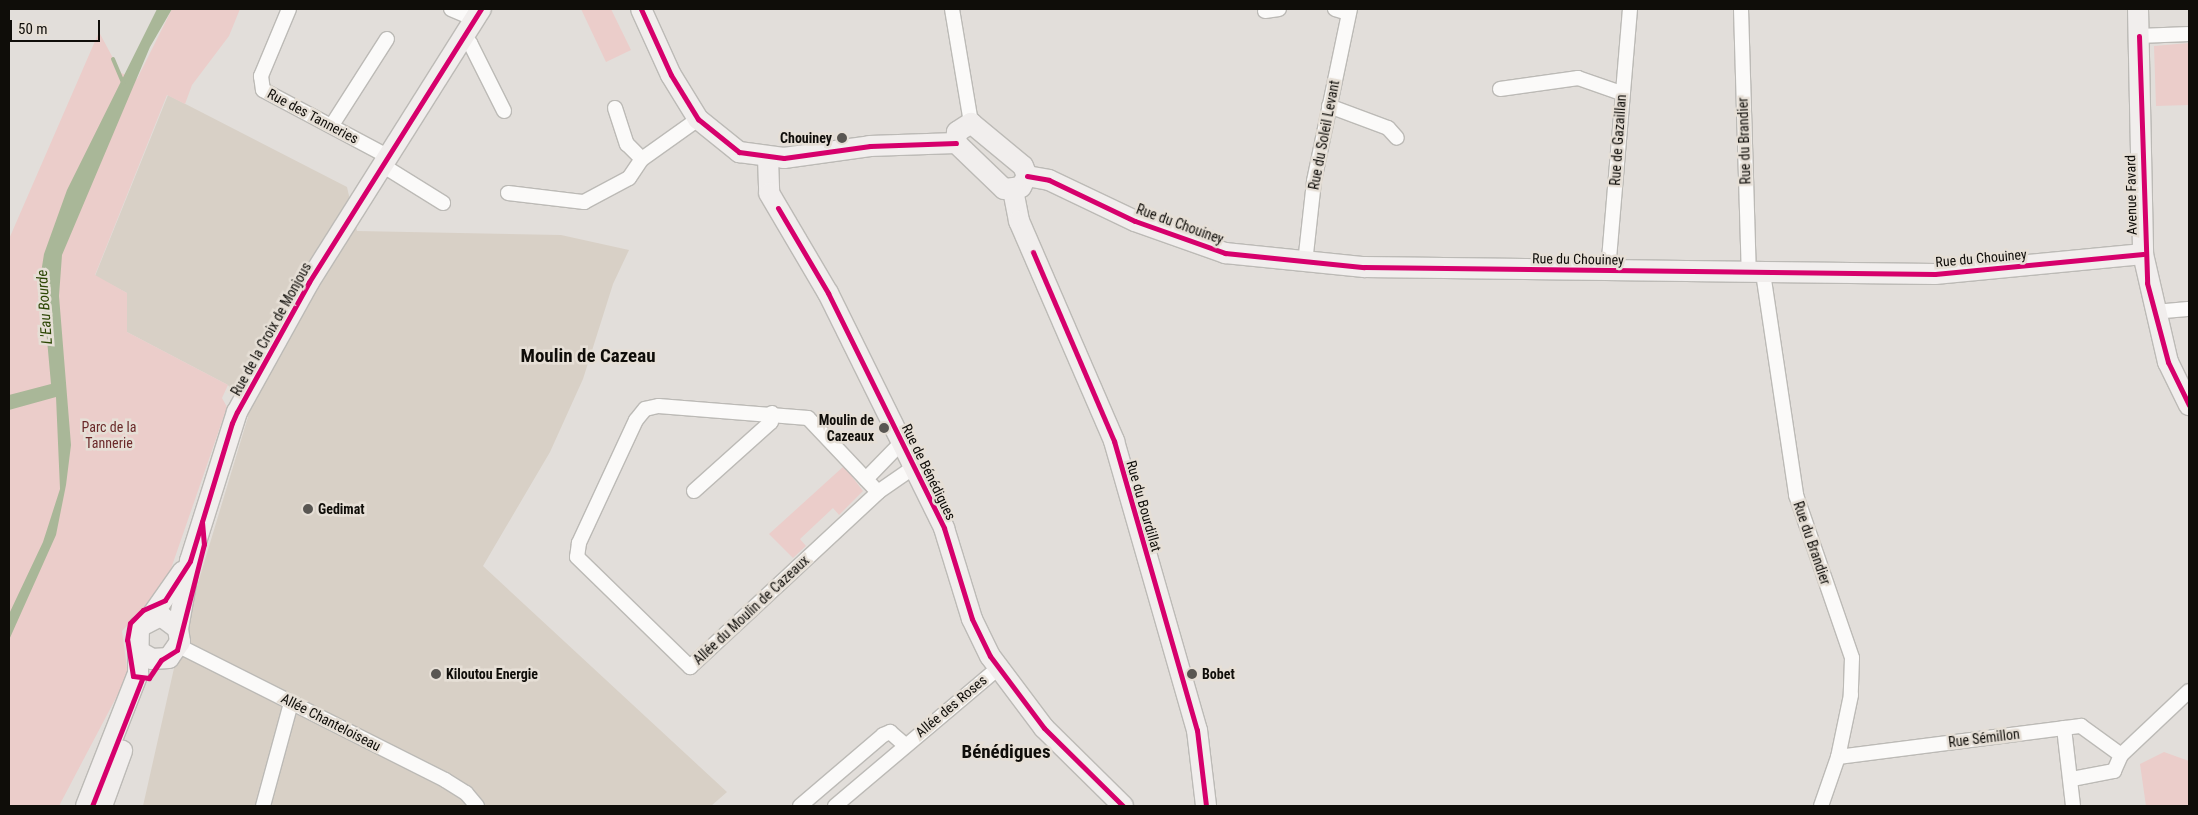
<!DOCTYPE html>
<meta charset="utf-8">
<style>
body{margin:0}
#map{position:relative;width:2198px;height:815px;overflow:hidden;background:#e2deda;font-family:"Roboto Condensed",sans-serif}
div>[style]{position:absolute}
.built>*{inset:0;background:#d8d0c6}
.green>*{inset:0;background:#ebcdca}
.water>*{inset:0;background:#a9b798}
.stream>*{height:4px;margin:-2px;padding:0 2px;transform-origin:2px;border-radius:2px;background:#a9b798}
.roads{filter:drop-shadow(1px 0 #bcbab6) drop-shadow(-1px 0 #bcbab6) drop-shadow(0 1px #bcbab6) drop-shadow(0 -1px #bcbab6)}
.street>*{height:14px;margin:-7px;padding:0 7px;transform-origin:7px;border-radius:7px;background:#fbfaf9}
.secondary>*{height:20px;margin:-10px;padding:0 10px;transform-origin:10px;border-radius:10px;background:#f1eeed}
.cycleway>*{height:5px;margin:-2.5px;padding:0 2.5px;transform-origin:2.5px;border-radius:2.5px;background:#d6006c}
.dots>*{width:14px;height:14px;translate:-50% -50%;box-sizing:border-box;border:2px solid #e6dfd6;border-radius:50%}
span{translate:-50% -50%;white-space:nowrap;text-align:center;line-height:1.15;-webkit-text-stroke:5px #e6dfd6;paint-order:stroke}
.street-label{font-size:14px;color:#0f0d09}
.poi-label{font-size:14px;color:#0f0d09;font-weight:700}
.right{translate:-100% -50%;text-align:right}
.left{translate:0 -50%;text-align:left}
.park-label{font-size:14px;color:#6a2929}
.water-label{font-size:15px;color:#2d4705;font-style:italic}
.district-label{font-size:19px;color:#0f0d09;font-weight:700}
.frame{position:absolute;inset:0;border:10px solid #0f0d09;pointer-events:none}
.scale{position:absolute;left:10px;top:20px;width:90px;height:22px;box-sizing:border-box;border:2px solid #0f0d09;border-top:0;padding-left:6px;font-size:15px;line-height:18px;white-space:nowrap;color:#0f0d09;-webkit-text-stroke:4px #e6dfd6;paint-order:stroke}
</style>
<div id="map">
<div class="built">
<div style="clip-path:polygon(168px 95px,347px 187px,357px 231px,561px 235px,629px 250px,613px 284px,583px 379px,550px 452px,483px 566px,727px 792px,711px 806px,143px 806px,179px 646px,248px 417px,228px 385px,127px 332px,127px 293px,95px 276px)"></div>
</div>
<div class="green">
<div style="clip-path:polygon(172px 9px,240px 9px,229px 36px,192px 85px,185px 104px,167px 95px,95px 275px,127px 293px,127px 332px,228px 385px,222px 398px,227px 407px,165px 586px,122px 631px,128px 675px,59px 806px,9px 806px,9px 239px,99px 32px,121px 73px,137px 79px)"></div>
<div style="clip-path:polygon(581px 9px,611px 9px,631px 50px,606px 62px)"></div>
<div style="clip-path:polygon(2189px 43px,2189px 105px,2156px 106px,2154px 46px)"></div>
<div style="clip-path:polygon(844px 466px,863px 491px,839px 515px,833px 508px,800px 539px,806px 546px,793px 558px,769px 534px)"></div>
<div style="clip-path:polygon(2164px 752px,2189px 761px,2189px 806px,2146px 806px,2140px 764px)"></div>
</div>
<div class="water">
<div style="clip-path:polygon(157px 9px,172px 9px,150px 47px,62px 255px,59px 296px,71px 445px,66px 485px,56px 535px,9px 640px,9px 614px,43px 542px,60px 489px,56px 397px,9px 410px,9px 395px,51px 384px,41px 273px,44px 254px,67px 190px)"></div>
</div>
<div class="stream">
<div style="left:113px;top:59px;width:26px;rotate:67deg"></div>
</div>
<div class="roads">
<div class="street">
<div style="left:289px;top:9px;width:73px;rotate:112.7deg"></div>
<div style="left:261px;top:76px;width:14px;rotate:82deg"></div>
<div style="left:263px;top:90px;width:140px;rotate:28deg"></div>
<div style="left:451px;top:9px;width:25px;rotate:23deg"></div>
<div style="left:952px;top:9px;width:116px;rotate:80.5deg"></div>
<div style="left:1335px;top:9px;width:14px;rotate:17deg"></div>
<div style="left:1741px;top:9px;width:264px;rotate:88.3deg"></div>
<div style="left:1265px;top:11px;width:14px;rotate:-8deg"></div>
<div style="left:2139px;top:36px;width:50px;rotate:-2.3deg"></div>
<div style="left:463px;top:38px;width:9px;rotate:36deg"></div>
<div style="left:470px;top:43px;width:76px;rotate:63.4deg"></div>
<div style="left:1500px;top:89px;width:79px;rotate:-8deg"></div>
<div style="left:1578px;top:78px;width:46px;rotate:19.2deg"></div>
<div style="left:1329px;top:106px;width:63px;rotate:20.4deg"></div>
<div style="left:1388px;top:128px;width:13px;rotate:48deg"></div>
<div style="left:615px;top:108px;width:38px;rotate:72deg"></div>
<div style="left:627px;top:144px;width:21px;rotate:45deg"></div>
<div style="left:332px;top:125px;width:102px;rotate:-57.4deg"></div>
<div style="left:382px;top:165px;width:72px;rotate:31.9deg"></div>
<div style="left:508px;top:193px;width:77px;rotate:6.8deg"></div>
<div style="left:584px;top:202px;width:51px;rotate:-28.1deg"></div>
<div style="left:629px;top:178px;width:23px;rotate:-56deg"></div>
<div style="left:642px;top:159px;width:69px;rotate:-35.5deg"></div>
<div style="left:1305px;top:263px;width:82px;rotate:-83.7deg"></div>
<div style="left:1314px;top:181px;width:176px;rotate:-78.2deg"></div>
<div style="left:1608px;top:271px;width:263px;rotate:-85.2deg"></div>
<div style="left:1763px;top:273px;width:224px;rotate:81.5deg"></div>
<div style="left:1796px;top:495px;width:172px;rotate:71deg"></div>
<div style="left:1852px;top:658px;width:37px;rotate:92deg"></div>
<div style="left:1851px;top:695px;width:63px;rotate:101.8deg"></div>
<div style="left:1838px;top:757px;width:52px;rotate:109.1deg"></div>
<div style="left:2154px;top:312px;width:35px;rotate:-5deg"></div>
<div style="left:866px;top:479px;width:50px;rotate:-45.8deg"></div>
<div style="left:694px;top:491px;width:103px;rotate:-41.9deg"></div>
<div style="left:771px;top:422px;width:9px;rotate:-84deg"></div>
<div style="left:878px;top:492px;width:102px;rotate:-133.4deg"></div>
<div style="left:808px;top:418px;width:150px;rotate:-175.4deg"></div>
<div style="left:658px;top:406px;width:13px;rotate:167deg"></div>
<div style="left:645px;top:409px;width:14px;rotate:129deg"></div>
<div style="left:636px;top:420px;width:136px;rotate:114.9deg"></div>
<div style="left:579px;top:543px;width:14px;rotate:98deg"></div>
<div style="left:577px;top:557px;width:158px;rotate:44.2deg"></div>
<div style="left:690px;top:667px;width:257px;rotate:-42.9deg"></div>
<div style="left:878px;top:492px;width:44px;rotate:-34.8deg"></div>
<div style="left:179px;top:646px;width:298px;rotate:26.7deg"></div>
<div style="left:445px;top:780px;width:25px;rotate:32deg"></div>
<div style="left:466px;top:793px;width:17px;rotate:50deg"></div>
<div style="left:2064px;top:728px;width:79px;rotate:83.4deg"></div>
<div style="left:1838px;top:757px;width:245px;rotate:-7.3deg"></div>
<div style="left:2081px;top:726px;width:49px;rotate:35.9deg"></div>
<div style="left:2072px;top:779px;width:43px;rotate:-10.8deg"></div>
<div style="left:2114px;top:771px;width:17px;rotate:-66deg"></div>
<div style="left:2121px;top:755px;width:93px;rotate:-43.3deg"></div>
<div style="left:263px;top:806px;width:107px;rotate:-74.8deg"></div>
<div style="left:800px;top:806px;width:109px;rotate:-40.5deg"></div>
<div style="left:883px;top:735px;width:8px;rotate:-23deg"></div>
<div style="left:890px;top:732px;width:20px;rotate:41deg"></div>
<div style="left:835px;top:806px;width:212px;rotate:-40.2deg"></div>
</div>
<div class="secondary">
<div style="left:641px;top:9px;width:72px;rotate:65.6deg"></div>
<div style="left:671px;top:75px;width:52px;rotate:58.5deg"></div>
<div style="left:698px;top:119px;width:53px;rotate:38.8deg"></div>
<div style="left:739px;top:152px;width:45px;rotate:7.6deg"></div>
<div style="left:784px;top:158px;width:87px;rotate:-7.9deg"></div>
<div style="left:870px;top:146px;width:86px;rotate:-2deg"></div>
<div style="left:2138px;top:9px;width:245px;rotate:88.8deg"></div>
<div style="left:2143px;top:254px;width:111px;rotate:77deg"></div>
<div style="left:2168px;top:362px;width:48px;rotate:64deg"></div>
<div style="left:971px;top:123px;width:67px;rotate:39.6deg"></div>
<div style="left:1023px;top:166px;width:11px;rotate:68deg"></div>
<div style="left:1027px;top:176px;width:13px;rotate:119deg"></div>
<div style="left:1021px;top:187px;width:17px;rotate:173deg"></div>
<div style="left:1004px;top:189px;width:66px;rotate:-136.2deg"></div>
<div style="left:956px;top:143px;width:11px;rotate:-85deg"></div>
<div style="left:957px;top:132px;width:17px;rotate:-33deg"></div>
<div style="left:768px;top:158px;width:35px;rotate:88deg"></div>
<div style="left:769px;top:193px;width:116px;rotate:59.5deg"></div>
<div style="left:828px;top:293px;width:262px;rotate:63.7deg"></div>
<div style="left:944px;top:528px;width:95px;rotate:72.9deg"></div>
<div style="left:972px;top:619px;width:41px;rotate:64.1deg"></div>
<div style="left:990px;top:656px;width:90px;rotate:53.1deg"></div>
<div style="left:1044px;top:728px;width:111px;rotate:44.6deg"></div>
<div style="left:1027px;top:176px;width:22px;rotate:10deg"></div>
<div style="left:1049px;top:180px;width:95px;rotate:25.5deg"></div>
<div style="left:1135px;top:221px;width:96px;rotate:19.6deg"></div>
<div style="left:1225px;top:253px;width:140px;rotate:5.8deg"></div>
<div style="left:1364px;top:267px;width:571px;rotate:0.7deg"></div>
<div style="left:1935px;top:274px;width:209px;rotate:-5.5deg"></div>
<div style="left:1013px;top:190px;width:32px;rotate:79deg"></div>
<div style="left:1019px;top:221px;width:240px;rotate:66.6deg"></div>
<div style="left:1114px;top:441px;width:301px;rotate:74deg"></div>
<div style="left:1197px;top:730px;width:77px;rotate:83.2deg"></div>
<div style="left:150px;top:618px;width:57px;rotate:-54.9deg"></div>
<div style="left:178px;top:629px;width:69px;rotate:-80deg"></div>
<div style="left:190px;top:561px;width:156px;rotate:-72.5deg"></div>
<div style="left:237px;top:412px;width:149px;rotate:-61deg"></div>
<div style="left:309px;top:282px;width:323px;rotate:-57.8deg"></div>
<div style="left:86px;top:806px;width:143px;rotate:-68.6deg"></div>
<div style="left:138px;top:673px;width:46px;rotate:-88.8deg"></div>
<div style="left:139px;top:627px;width:25px;rotate:-27deg"></div>
<div style="left:161px;top:616px;width:21px;rotate:37deg"></div>
<div style="left:178px;top:629px;width:13px;rotate:81deg"></div>
<div style="left:180px;top:642px;width:19px;rotate:125deg"></div>
<div style="left:169px;top:658px;width:17px;rotate:177deg"></div>
<div style="left:152px;top:659px;width:14px;rotate:-150deg"></div>
<div style="left:102px;top:806px;width:59px;rotate:-70deg"></div>
</div>
</div>
<div class="cycleway">
<div style="left:641px;top:9px;width:72px;rotate:65.6deg"></div>
<div style="left:671px;top:75px;width:52px;rotate:58.5deg"></div>
<div style="left:698px;top:119px;width:53px;rotate:38.8deg"></div>
<div style="left:739px;top:152px;width:45px;rotate:7.6deg"></div>
<div style="left:784px;top:158px;width:87px;rotate:-7.9deg"></div>
<div style="left:870px;top:146px;width:86px;rotate:-2deg"></div>
<div style="left:2139px;top:36px;width:247px;rotate:88.1deg"></div>
<div style="left:2147px;top:283px;width:82px;rotate:75.1deg"></div>
<div style="left:2168px;top:362px;width:48px;rotate:64deg"></div>
<div style="left:1027px;top:176px;width:22px;rotate:10deg"></div>
<div style="left:1049px;top:180px;width:95px;rotate:25.5deg"></div>
<div style="left:1135px;top:221px;width:96px;rotate:19.6deg"></div>
<div style="left:1225px;top:253px;width:140px;rotate:5.8deg"></div>
<div style="left:1364px;top:267px;width:571px;rotate:0.7deg"></div>
<div style="left:1935px;top:274px;width:209px;rotate:-5.5deg"></div>
<div style="left:778px;top:208px;width:99px;rotate:59.5deg"></div>
<div style="left:828px;top:293px;width:262px;rotate:63.7deg"></div>
<div style="left:944px;top:528px;width:95px;rotate:72.9deg"></div>
<div style="left:972px;top:619px;width:41px;rotate:64.1deg"></div>
<div style="left:990px;top:656px;width:90px;rotate:53.1deg"></div>
<div style="left:1044px;top:728px;width:111px;rotate:44.6deg"></div>
<div style="left:1033px;top:252px;width:206px;rotate:66.8deg"></div>
<div style="left:1114px;top:441px;width:301px;rotate:74deg"></div>
<div style="left:1197px;top:730px;width:77px;rotate:83.2deg"></div>
<div style="left:202px;top:522px;width:22px;rotate:85deg"></div>
<div style="left:204px;top:544px;width:109px;rotate:104.3deg"></div>
<div style="left:177px;top:650px;width:19px;rotate:148deg"></div>
<div style="left:161px;top:660px;width:22px;rotate:124deg"></div>
<div style="left:149px;top:678px;width:16px;rotate:-173deg"></div>
<div style="left:133px;top:676px;width:36px;rotate:-99deg"></div>
<div style="left:127px;top:640px;width:17px;rotate:-80deg"></div>
<div style="left:130px;top:623px;width:18px;rotate:-45deg"></div>
<div style="left:143px;top:610px;width:24px;rotate:-24deg"></div>
<div style="left:165px;top:600px;width:46px;rotate:-57.3deg"></div>
<div style="left:190px;top:561px;width:144px;rotate:-73.1deg"></div>
<div style="left:232px;top:423px;width:12px;rotate:-66deg"></div>
<div style="left:237px;top:412px;width:149px;rotate:-61deg"></div>
<div style="left:309px;top:282px;width:323px;rotate:-57.8deg"></div>
<div style="left:92px;top:806px;width:136px;rotate:-68.5deg"></div>
</div>
<div class="dots">
<div style="left:842px;top:138px;background:#595652"></div>
<div style="left:884px;top:428px;background:#595652"></div>
<div style="left:308px;top:509px;background:#595652"></div>
<div style="left:436px;top:674px;background:#595652"></div>
<div style="left:1192px;top:674px;background:#595652"></div>
</div>
<div class="street-label">
<span style="left:313px;top:116px;rotate:28deg">Rue des Tanneries</span>
<span style="left:1324px;top:135px;rotate:-79deg">Rue du Soleil Levant</span>
<span style="left:1618px;top:140px;rotate:-86deg">Rue de Gazaillan</span>
<span style="left:1744px;top:141px;rotate:-92deg">Rue du Brandier</span>
<span style="left:2131px;top:195px;rotate:-91deg">Avenue Favard</span>
<span style="left:1180px;top:224px;rotate:20deg">Rue du Chouiney</span>
<span style="left:1981px;top:258px;rotate:-5deg">Rue du Chouiney</span>
<span style="left:1578px;top:259px;rotate:1deg">Rue du Chouiney</span>
<span style="left:271px;top:329px;rotate:-61deg">Rue de la Croix de Monjous</span>
<span style="left:929px;top:472px;rotate:64deg">Rue de Bénédigues</span>
<span style="left:1144px;top:506px;rotate:74deg">Rue du Bourdillat</span>
<span style="left:1812px;top:543px;rotate:71deg">Rue du Brandier</span>
<span style="left:751px;top:610px;rotate:-43deg">Allée du Moulin de Cazeaux</span>
<span style="left:951px;top:706px;rotate:-40deg">Allée des Roses</span>
<span style="left:331px;top:722px;rotate:27deg">Allée Chanteloiseau</span>
<span style="left:1984px;top:738px;rotate:-7deg">Rue Sémillon</span>
</div>
<div class="poi-label">
<span class="right" style="left:832px;top:138px">Chouiney</span>
<span class="right" style="left:874px;top:428px">Moulin de<br>Cazeaux</span>
<span class="left" style="left:318px;top:509px">Gedimat</span>
<span class="left" style="left:446px;top:674px">Kiloutou Energie</span>
<span class="left" style="left:1202px;top:674px">Bobet</span>
</div>
<div class="park-label">
<span style="left:109px;top:435px">Parc de la<br>Tannerie</span>
</div>
<div class="water-label">
<span style="left:45px;top:307px;rotate:-94deg">L'Eau Bourde</span>
</div>
<div class="district-label">
<span style="left:588px;top:356px">Moulin de Cazeau</span>
<span style="left:1006px;top:752px">Bénédigues</span>
</div>
<div class="frame"></div>
<div class="scale">50 m</div>
</div>
